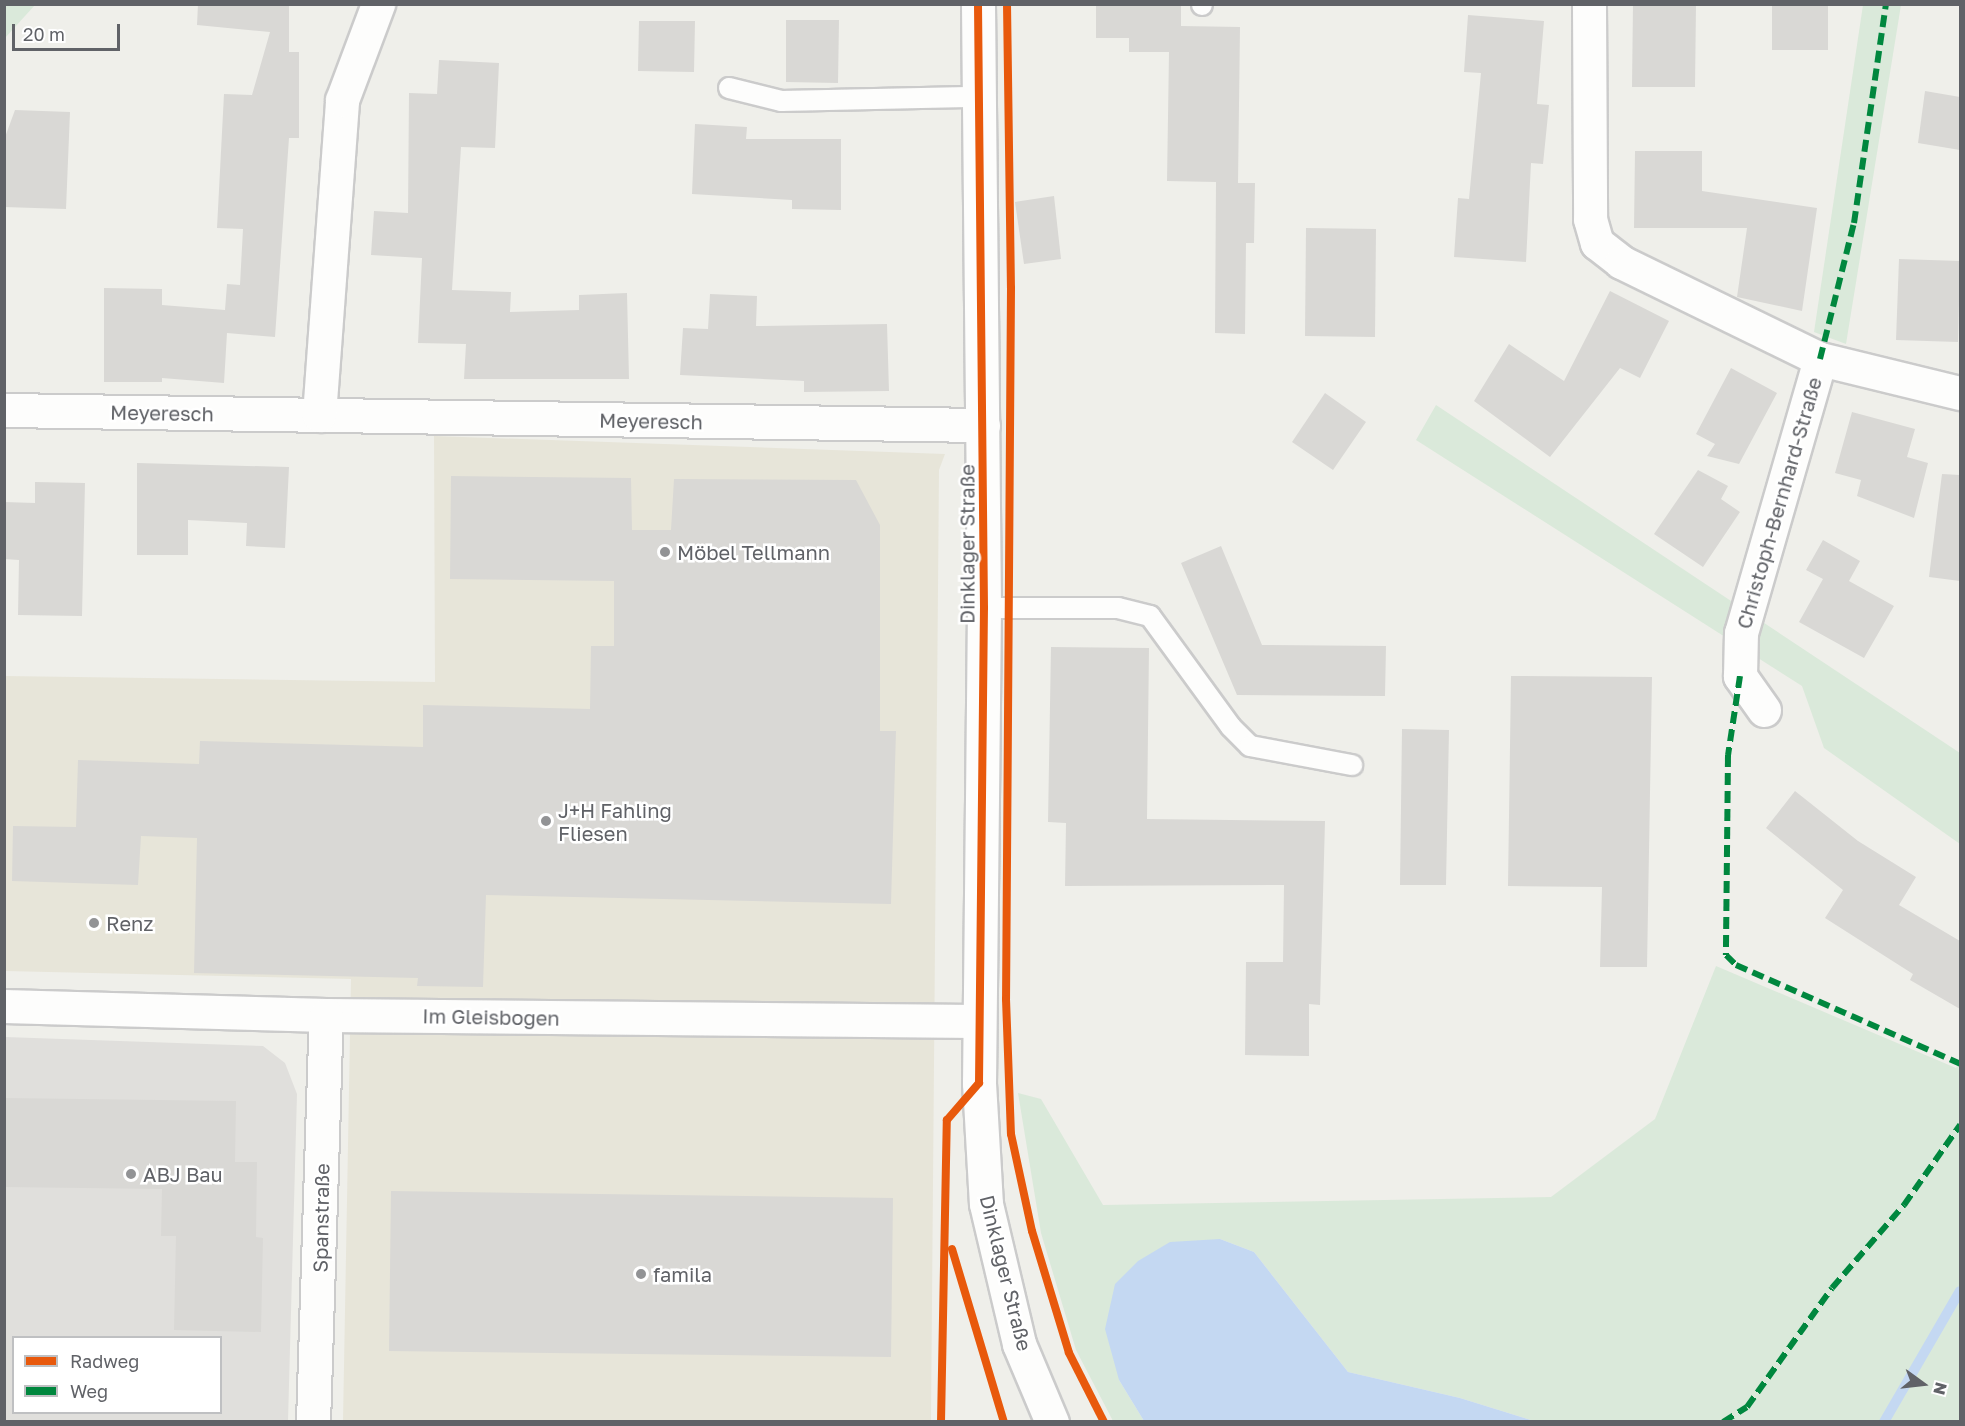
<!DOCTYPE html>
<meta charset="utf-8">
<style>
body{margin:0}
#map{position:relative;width:1965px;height:1426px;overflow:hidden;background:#efefea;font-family:"Golos Text",sans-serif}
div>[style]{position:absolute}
.commercial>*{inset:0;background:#e7e5d9}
.industrial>*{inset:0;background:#e0dfdc}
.green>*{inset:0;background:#dae9da}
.water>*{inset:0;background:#c4d8f2}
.stream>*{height:10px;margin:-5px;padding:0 5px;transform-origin:5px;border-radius:5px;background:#c4d8f2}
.building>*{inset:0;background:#d9d8d5}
.roads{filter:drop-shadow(2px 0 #cbcbcb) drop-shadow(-2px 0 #cbcbcb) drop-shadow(0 2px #cbcbcb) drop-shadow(0 -2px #cbcbcb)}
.service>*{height:20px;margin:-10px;padding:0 10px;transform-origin:10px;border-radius:10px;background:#fdfdfc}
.minor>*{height:33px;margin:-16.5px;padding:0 16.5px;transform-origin:16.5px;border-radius:16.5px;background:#fdfdfc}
.secondary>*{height:33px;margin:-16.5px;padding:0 16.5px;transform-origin:16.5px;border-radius:16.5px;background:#fdfdfc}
.quiet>*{height:6px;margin-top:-3px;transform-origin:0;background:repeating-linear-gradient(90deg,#00873e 0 12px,transparent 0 18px)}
.cycleway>*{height:8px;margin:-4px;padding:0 4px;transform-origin:4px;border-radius:4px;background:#e8590c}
.dots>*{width:16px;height:16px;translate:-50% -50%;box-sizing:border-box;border:3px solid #fff;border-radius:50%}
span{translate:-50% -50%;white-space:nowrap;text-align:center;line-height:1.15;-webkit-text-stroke:5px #fff;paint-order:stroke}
.street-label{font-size:20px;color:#606267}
.poi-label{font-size:20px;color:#606267}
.left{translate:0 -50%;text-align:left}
.frame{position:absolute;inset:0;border:6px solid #606267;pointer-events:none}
.legend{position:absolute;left:12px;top:1336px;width:210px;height:78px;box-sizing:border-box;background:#fff;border:2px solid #bfc0c2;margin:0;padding:8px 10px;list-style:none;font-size:18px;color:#606267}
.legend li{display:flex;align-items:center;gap:12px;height:30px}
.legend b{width:30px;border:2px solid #bfc0c2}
.north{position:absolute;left:1893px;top:1354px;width:60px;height:60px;-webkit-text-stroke:4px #fff;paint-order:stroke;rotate:105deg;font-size:16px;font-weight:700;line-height:24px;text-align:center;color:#606267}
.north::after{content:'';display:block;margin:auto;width:21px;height:27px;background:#606267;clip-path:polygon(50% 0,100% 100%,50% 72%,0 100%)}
.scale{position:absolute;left:12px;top:24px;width:108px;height:27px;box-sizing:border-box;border:3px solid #606267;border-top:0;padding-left:8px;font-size:18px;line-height:21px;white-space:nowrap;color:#606267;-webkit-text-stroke:4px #fff;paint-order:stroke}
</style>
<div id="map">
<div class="commercial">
<div style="clip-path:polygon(434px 436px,945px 454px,939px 470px,931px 1421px,343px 1421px,351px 979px,5px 971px,5px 676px,435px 682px)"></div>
</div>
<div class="industrial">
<div style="clip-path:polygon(evenodd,5px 1037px,263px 1046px,285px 1063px,297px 1094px,288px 1421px,5px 1422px,5px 1037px,14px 1338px,220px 1338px,220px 1412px,14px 1412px,14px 1338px)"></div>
</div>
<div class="green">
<div style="clip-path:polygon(5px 4px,35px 5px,5px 38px,4px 5px)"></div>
<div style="clip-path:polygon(1863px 5px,1901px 5px,1846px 344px,1814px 332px)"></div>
<div style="clip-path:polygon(1436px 405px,1960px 753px,1960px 844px,1824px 748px,1802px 686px,1416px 440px)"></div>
<div style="clip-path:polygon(1716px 966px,1956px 1068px,1960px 1062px,1960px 1421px,1534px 1421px,1460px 1398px,1348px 1372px,1254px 1252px,1220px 1239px,1119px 1380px,1144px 1421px,1113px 1421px,1076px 1350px,1041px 1233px,1018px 1093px,1041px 1099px,1103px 1205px,1551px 1197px,1655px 1119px)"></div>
</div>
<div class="water">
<div style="clip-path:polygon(1220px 1239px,1254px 1252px,1348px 1372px,1460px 1398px,1534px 1421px,1144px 1421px,1119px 1380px,1105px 1329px,1115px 1284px,1138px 1261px,1170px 1242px)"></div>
</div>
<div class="stream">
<div style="left:1884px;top:1422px;width:151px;rotate:-59.9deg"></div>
</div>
<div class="building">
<div style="clip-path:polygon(198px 4px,289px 4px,289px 52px,299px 52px,299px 138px,289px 138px,275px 337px,227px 333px,224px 383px,162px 378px,162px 382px,104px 382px,104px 288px,162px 289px,162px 305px,225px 310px,227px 284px,240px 285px,243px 229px,217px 228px,224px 94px,252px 95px,270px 32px,197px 25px)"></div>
<div style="clip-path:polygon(1096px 4px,1181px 4px,1181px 26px,1240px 27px,1238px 183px,1255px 183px,1254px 243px,1246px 243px,1245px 334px,1215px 333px,1216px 182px,1167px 181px,1169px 52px,1129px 52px,1129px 38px,1096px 38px)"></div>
<div style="clip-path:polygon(1633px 4px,1696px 4px,1695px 87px,1632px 87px)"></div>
<div style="clip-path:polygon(1772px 4px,1828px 4px,1828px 50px,1772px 50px)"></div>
<div style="clip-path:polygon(1468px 15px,1544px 21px,1537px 104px,1549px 105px,1543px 164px,1531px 163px,1526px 262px,1454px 257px,1458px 198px,1469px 199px,1481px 73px,1464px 72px)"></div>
<div style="clip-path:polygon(786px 20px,839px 20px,838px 83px,786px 82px)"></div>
<div style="clip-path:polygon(639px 21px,695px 21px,694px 72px,638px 71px)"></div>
<div style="clip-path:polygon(439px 60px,499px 63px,495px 148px,461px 147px,452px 290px,511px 292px,510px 312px,579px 310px,579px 295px,627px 293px,629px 379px,464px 379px,466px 344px,418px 343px,422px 258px,371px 255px,374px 211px,408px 213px,409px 93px,437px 94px)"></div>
<div style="clip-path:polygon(1925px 91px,1960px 97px,1960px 150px,1918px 143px)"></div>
<div style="clip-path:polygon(15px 110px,70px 112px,66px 209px,4px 207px,4px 140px)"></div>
<div style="clip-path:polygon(695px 124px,747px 127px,746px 139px,841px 139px,841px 210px,792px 209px,792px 200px,692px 194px)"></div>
<div style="clip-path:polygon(1635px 151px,1702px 151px,1702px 191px,1817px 208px,1802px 311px,1737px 297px,1747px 228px,1634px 228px)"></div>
<div style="clip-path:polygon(1054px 196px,1061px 259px,1024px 264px,1015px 202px)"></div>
<div style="clip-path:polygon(1306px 228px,1376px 229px,1375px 337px,1305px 336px)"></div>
<div style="clip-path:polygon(1899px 259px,1960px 261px,1958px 342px,1896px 340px)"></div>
<div style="clip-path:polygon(1610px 291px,1669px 321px,1640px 378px,1620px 368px,1550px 457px,1474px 401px,1509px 344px,1564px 381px)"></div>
<div style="clip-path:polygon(710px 294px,757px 296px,756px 326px,887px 324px,889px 391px,804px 392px,804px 381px,680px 375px,683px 328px,708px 329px)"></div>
<div style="clip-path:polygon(1731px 368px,1777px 393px,1739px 464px,1707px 456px,1715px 444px,1696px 434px)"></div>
<div style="clip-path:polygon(1325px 393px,1366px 422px,1333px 470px,1292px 442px)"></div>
<div style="clip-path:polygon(1852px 412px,1915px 429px,1907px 457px,1928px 463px,1914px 518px,1857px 496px,1861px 480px,1835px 473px)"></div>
<div style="clip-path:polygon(137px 463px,289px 467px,285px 548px,246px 546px,247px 523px,188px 520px,188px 555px,137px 555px)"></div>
<div style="clip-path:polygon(1698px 470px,1728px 486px,1721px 499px,1740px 512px,1703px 567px,1654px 534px)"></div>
<div style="clip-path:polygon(1942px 474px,1960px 475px,1960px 581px,1929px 577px)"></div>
<div style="clip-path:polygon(451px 476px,631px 478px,632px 530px,671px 530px,674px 479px,856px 480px,880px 525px,880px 731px,896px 731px,891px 904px,486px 895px,483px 987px,417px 986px,418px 978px,194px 973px,197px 838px,141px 836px,138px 885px,12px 881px,13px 826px,76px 827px,78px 760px,199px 764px,200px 741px,423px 747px,423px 705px,590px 709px,591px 646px,614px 646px,614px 581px,450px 579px)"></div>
<div style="clip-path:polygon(35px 482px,85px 483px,82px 616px,18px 615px,19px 560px,4px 559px,4px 502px,35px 503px)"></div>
<div style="clip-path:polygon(1823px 540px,1860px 561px,1849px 581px,1894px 606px,1864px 658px,1799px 622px,1823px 579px,1806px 570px)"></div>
<div style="clip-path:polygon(1221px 546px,1262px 645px,1386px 646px,1385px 696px,1237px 695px,1181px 563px)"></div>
<div style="clip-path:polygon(1051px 647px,1149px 648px,1147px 819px,1325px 821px,1320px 1005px,1309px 1004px,1309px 1056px,1245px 1055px,1246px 962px,1283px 962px,1284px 885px,1065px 886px,1066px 823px,1048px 822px)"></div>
<div style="clip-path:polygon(1511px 676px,1652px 677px,1647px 967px,1600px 967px,1602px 887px,1508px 886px)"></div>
<div style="clip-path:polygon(1402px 729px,1449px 730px,1446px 885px,1400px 885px)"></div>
<div style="clip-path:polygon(1795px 791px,1858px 841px,1916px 877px,1899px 905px,1960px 941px,1960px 1009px,1910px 980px,1913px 974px,1825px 918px,1843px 890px,1766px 828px)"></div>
<div style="clip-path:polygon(4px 1098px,236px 1101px,235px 1162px,257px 1162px,256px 1237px,263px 1238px,261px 1332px,174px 1330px,176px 1236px,161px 1236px,162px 1189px,4px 1187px)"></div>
<div style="clip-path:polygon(391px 1191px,893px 1198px,891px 1357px,389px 1351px)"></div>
</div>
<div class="roads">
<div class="service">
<div style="left:1202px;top:5px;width:1px;rotate:-90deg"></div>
<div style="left:729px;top:88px;width:54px;rotate:14deg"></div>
<div style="left:781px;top:101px;width:199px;rotate:-1.2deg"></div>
<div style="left:984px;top:608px;width:134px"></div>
<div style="left:1118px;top:608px;width:33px;rotate:14deg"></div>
<div style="left:1150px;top:616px;width:137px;rotate:53.9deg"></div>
<div style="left:1231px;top:727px;width:27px;rotate:45deg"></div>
<div style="left:1250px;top:746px;width:104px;rotate:10.6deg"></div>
</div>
<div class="minor">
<div style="left:1589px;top:4px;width:215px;rotate:89.7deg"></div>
<div style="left:1590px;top:219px;width:25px;rotate:74deg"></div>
<div style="left:1597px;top:243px;width:31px;rotate:38deg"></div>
<div style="left:1621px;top:262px;width:221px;rotate:26deg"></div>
<div style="left:1820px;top:359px;width:144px;rotate:13.7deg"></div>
<div style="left:4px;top:410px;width:979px;rotate:0.88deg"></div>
<div style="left:319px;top:415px;width:316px;rotate:-85.8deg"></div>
<div style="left:342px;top:100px;width:103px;rotate:-69.4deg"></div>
<div style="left:1764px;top:710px;width:42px;rotate:-125.2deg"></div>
<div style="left:1740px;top:676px;width:43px;rotate:-88.7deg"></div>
<div style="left:1741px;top:633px;width:285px;rotate:-73.9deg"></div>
<div style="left:4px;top:1006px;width:322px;rotate:1.6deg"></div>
<div style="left:326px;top:1015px;width:651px;rotate:0.53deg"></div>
<div style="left:313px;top:1422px;width:407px;rotate:-88.2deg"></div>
</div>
<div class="secondary">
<div style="left:978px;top:4px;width:604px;rotate:89.43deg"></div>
<div style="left:984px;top:608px;width:475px;rotate:90.6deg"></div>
<div style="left:979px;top:1083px;width:121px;rotate:86.7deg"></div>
<div style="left:986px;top:1204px;width:144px;rotate:76.7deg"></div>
<div style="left:1019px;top:1344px;width:85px;rotate:67.1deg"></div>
</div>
</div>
<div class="quiet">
<div style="left:1820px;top:359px;width:140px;rotate:-76deg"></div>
<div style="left:1854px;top:223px;width:221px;rotate:-81.7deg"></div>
<div style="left:1740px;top:676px;width:80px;rotate:98.6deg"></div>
<div style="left:1728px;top:755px;width:200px;rotate:90.6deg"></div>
<div style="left:1726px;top:955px;width:14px;rotate:45deg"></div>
<div style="left:1736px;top:965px;width:245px;rotate:23.8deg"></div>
<div style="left:1723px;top:1422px;width:28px;rotate:-32deg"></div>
<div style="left:1747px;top:1407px;width:146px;rotate:-54.5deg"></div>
<div style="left:1832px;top:1288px;width:110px;rotate:-49.1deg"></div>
<div style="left:1904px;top:1205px;width:98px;rotate:-55deg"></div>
</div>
<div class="cycleway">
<div style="left:1007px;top:4px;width:284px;rotate:89.2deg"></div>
<div style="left:1011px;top:288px;width:711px;rotate:90.4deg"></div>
<div style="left:1006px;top:999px;width:135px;rotate:87.9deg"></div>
<div style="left:1011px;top:1134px;width:99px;rotate:77.8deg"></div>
<div style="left:1032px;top:1231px;width:127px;rotate:73.1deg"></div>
<div style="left:1069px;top:1353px;width:77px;rotate:63.1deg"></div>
<div style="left:952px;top:1249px;width:181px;rotate:73.3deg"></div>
<div style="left:941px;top:1422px;width:302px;rotate:-88.9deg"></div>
<div style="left:947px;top:1120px;width:49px;rotate:-49.1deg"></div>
<div style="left:979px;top:1083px;width:475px;rotate:-89.4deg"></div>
<div style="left:984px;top:608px;width:604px;rotate:-90.57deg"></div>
</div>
<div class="dots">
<div style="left:665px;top:552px;background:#929395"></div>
<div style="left:546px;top:821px;background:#929395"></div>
<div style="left:94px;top:923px;background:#929395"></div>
<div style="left:131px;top:1174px;background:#929395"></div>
<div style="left:641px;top:1274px;background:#929395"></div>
</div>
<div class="street-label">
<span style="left:162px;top:413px;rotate:1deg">Meyeresch</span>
<span style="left:651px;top:421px;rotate:1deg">Meyeresch</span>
<span style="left:1779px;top:503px;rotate:-74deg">Christoph-Bernhard-Straße</span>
<span style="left:967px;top:544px;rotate:-90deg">Dinklager Straße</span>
<span style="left:491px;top:1017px;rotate:1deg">Im Gleisbogen</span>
<span style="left:321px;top:1218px;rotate:-89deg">Spanstraße</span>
<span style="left:1006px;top:1273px;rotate:76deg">Dinklager Straße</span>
</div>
<div class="poi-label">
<span class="left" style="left:677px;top:552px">Möbel Tellmann</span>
<span class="left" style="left:558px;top:822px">J+H Fahling<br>Fliesen</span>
<span class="left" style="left:106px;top:923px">Renz</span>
<span class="left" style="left:143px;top:1174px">ABJ Bau</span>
<span class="left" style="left:653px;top:1274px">famila</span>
</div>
<div class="frame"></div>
<ul class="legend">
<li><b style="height:8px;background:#e8590c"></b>Radweg</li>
<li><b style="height:8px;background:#00873e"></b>Weg</li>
</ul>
<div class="north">N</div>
<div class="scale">20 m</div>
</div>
